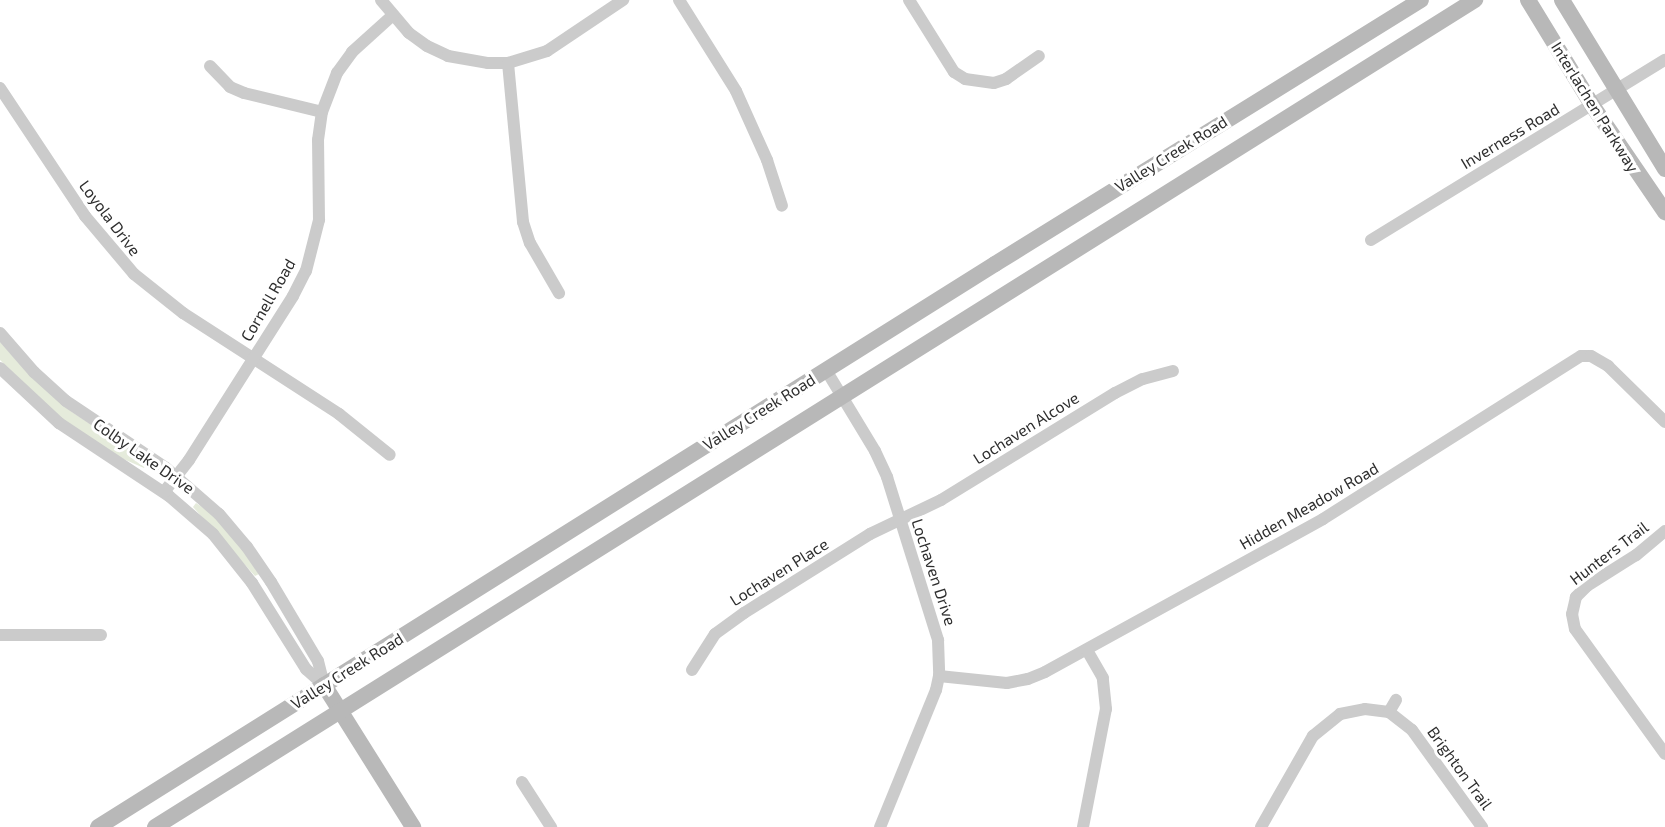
<!DOCTYPE html>
<style>
body{margin:0}
#map{position:relative;width:1665px;height:827px;overflow:hidden;background:#fff;font-family:"Exo 2",sans-serif}
div>[style]{position:absolute}
.green>*{inset:0;background:#e5ebdb}
.street>*{height:12px;margin:-6px;padding:0 6px;transform-origin:6px;border-radius:6px;background:#cbcbcb}
.secondary>*{height:16px;margin:-8px;padding:0 8px;transform-origin:8px;border-radius:8px;background:#b8b8b8}
span{translate:-50% -50%;white-space:nowrap;text-align:center;line-height:1.15;-webkit-text-stroke:6px #fff;paint-order:stroke}
.street-label{font-size:16px;color:#2e2e2e}
</style>
<div id="map">
<div class="green">
<div style="clip-path:polygon(0 342px,29px 374px,72px 412px,131px 451px,146px 464px,144px 468px,121px 458px,61px 418px,0 360px)"></div>
<div style="clip-path:polygon(196px 503px,211px 513px,239px 545px,259px 574px,255px 576px,193px 507px)"></div>
</div>
<div class="street">
<div style="left:381px;top:0;width:43px;rotate:49.7deg"></div>
<div style="left:409px;top:33px;width:22px;rotate:36deg"></div>
<div style="left:427px;top:46px;width:23px;rotate:25deg"></div>
<div style="left:448px;top:56px;width:41px;rotate:9.9deg"></div>
<div style="left:488px;top:63px;width:20px"></div>
<div style="left:508px;top:63px;width:41px;rotate:-17.1deg"></div>
<div style="left:547px;top:51px;width:92px;rotate:-33.9deg"></div>
<div style="left:679px;top:0;width:107px;rotate:57.9deg"></div>
<div style="left:736px;top:91px;width:76px;rotate:65.8deg"></div>
<div style="left:767px;top:160px;width:48px;rotate:71.9deg"></div>
<div style="left:909px;top:0;width:85px;rotate:58deg"></div>
<div style="left:954px;top:72px;width:13px;rotate:32deg"></div>
<div style="left:965px;top:79px;width:29px;rotate:8deg"></div>
<div style="left:994px;top:83px;width:13px;rotate:-18deg"></div>
<div style="left:1006px;top:79px;width:40px;rotate:-34.9deg"></div>
<div style="left:508px;top:63px;width:160px;rotate:84.6deg"></div>
<div style="left:523px;top:222px;width:22px;rotate:72deg"></div>
<div style="left:530px;top:243px;width:58px;rotate:59.9deg"></div>
<div style="left:210px;top:66px;width:29px;rotate:46deg"></div>
<div style="left:230px;top:87px;width:15px;rotate:23deg"></div>
<div style="left:244px;top:93px;width:80px;rotate:13.7deg"></div>
<div style="left:0;top:88px;width:154px;rotate:56.4deg"></div>
<div style="left:85px;top:216px;width:76px;rotate:49.8deg"></div>
<div style="left:134px;top:274px;width:63px;rotate:38.5deg"></div>
<div style="left:183px;top:313px;width:186px;rotate:32.9deg"></div>
<div style="left:339px;top:414px;width:65px;rotate:38.8deg"></div>
<div style="left:1371px;top:240px;width:345px;rotate:-31.5deg"></div>
<div style="left:0;top:333px;width:52px;rotate:48.9deg"></div>
<div style="left:34px;top:372px;width:43px;rotate:42.2deg"></div>
<div style="left:66px;top:401px;width:120px;rotate:33.8deg"></div>
<div style="left:166px;top:468px;width:70px;rotate:41deg"></div>
<div style="left:219px;top:514px;width:43px;rotate:49.7deg"></div>
<div style="left:247px;top:547px;width:42px;rotate:55.6deg"></div>
<div style="left:271px;top:582px;width:92px;rotate:59.3deg"></div>
<div style="left:318px;top:661px;width:25px;rotate:76deg"></div>
<div style="left:0;top:368px;width:81px;rotate:43deg"></div>
<div style="left:59px;top:423px;width:132px;rotate:33.6deg"></div>
<div style="left:169px;top:496px;width:58px;rotate:40.8deg"></div>
<div style="left:213px;top:534px;width:63px;rotate:51.5deg"></div>
<div style="left:252px;top:583px;width:102px;rotate:57.9deg"></div>
<div style="left:306px;top:669px;width:24px;rotate:42deg"></div>
<div style="left:826px;top:370px;width:95px;rotate:58.8deg"></div>
<div style="left:875px;top:451px;width:29px;rotate:65deg"></div>
<div style="left:887px;top:477px;width:171px;rotate:72.6deg"></div>
<div style="left:938px;top:640px;width:36px;rotate:88deg"></div>
<div style="left:939px;top:676px;width:14px;rotate:102deg"></div>
<div style="left:936px;top:690px;width:148px;rotate:112.2deg"></div>
<div style="left:164px;top:492px;width:41px;rotate:-52deg"></div>
<div style="left:189px;top:460px;width:194px;rotate:-57.6deg"></div>
<div style="left:293px;top:296px;width:28px;rotate:-63deg"></div>
<div style="left:306px;top:271px;width:53px;rotate:-75.7deg"></div>
<div style="left:319px;top:220px;width:80px;rotate:-90.7deg"></div>
<div style="left:318px;top:140px;width:28px;rotate:-82deg"></div>
<div style="left:322px;top:112px;width:42px;rotate:-69deg"></div>
<div style="left:337px;top:73px;width:26px;rotate:-54deg"></div>
<div style="left:352px;top:52px;width:55px;rotate:-42.1deg"></div>
<div style="left:1665px;top:531px;width:38px;rotate:140deg"></div>
<div style="left:1636px;top:555px;width:58px;rotate:147.7deg"></div>
<div style="left:1587px;top:586px;width:16px;rotate:135deg"></div>
<div style="left:1576px;top:597px;width:17px;rotate:103deg"></div>
<div style="left:1572px;top:614px;width:15px;rotate:79deg"></div>
<div style="left:1575px;top:629px;width:154px;rotate:54.2deg"></div>
<div style="left:0;top:635px;width:101px"></div>
<div style="left:692px;top:670px;width:43px;rotate:-57.4deg"></div>
<div style="left:715px;top:634px;width:36px;rotate:-36deg"></div>
<div style="left:744px;top:613px;width:149px;rotate:-32.1deg"></div>
<div style="left:870px;top:534px;width:79px;rotate:-25.6deg"></div>
<div style="left:941px;top:500px;width:204px;rotate:-31.6deg"></div>
<div style="left:1115px;top:393px;width:31px;rotate:-27deg"></div>
<div style="left:1143px;top:379px;width:31px;rotate:-15deg"></div>
<div style="left:939px;top:676px;width:68px;rotate:5.9deg"></div>
<div style="left:1007px;top:683px;width:21px;rotate:-11deg"></div>
<div style="left:1028px;top:679px;width:18px;rotate:-22deg"></div>
<div style="left:1045px;top:672px;width:317px;rotate:-28.8deg"></div>
<div style="left:1323px;top:519px;width:305px;rotate:-32.3deg"></div>
<div style="left:1581px;top:356px;width:10px"></div>
<div style="left:1591px;top:356px;width:20px;rotate:30deg"></div>
<div style="left:1608px;top:366px;width:80px;rotate:44.5deg"></div>
<div style="left:1389px;top:712px;width:14px;rotate:-60deg"></div>
<div style="left:522px;top:782px;width:54px;rotate:57.2deg"></div>
<div style="left:1083px;top:827px;width:120px;rotate:-79deg"></div>
<div style="left:1106px;top:709px;width:31px;rotate:-96deg"></div>
<div style="left:1103px;top:678px;width:32px;rotate:-120deg"></div>
<div style="left:1261px;top:827px;width:105px;rotate:-60.3deg"></div>
<div style="left:1313px;top:736px;width:35px;rotate:-39deg"></div>
<div style="left:1340px;top:714px;width:25px;rotate:-11deg"></div>
<div style="left:1365px;top:709px;width:24px;rotate:7deg"></div>
<div style="left:1389px;top:712px;width:29px;rotate:38deg"></div>
<div style="left:1412px;top:730px;width:120px;rotate:54.2deg"></div>
</div>
<div class="secondary">
<div style="left:1528px;top:0;width:123px;rotate:58.6deg"></div>
<div style="left:1592px;top:105px;width:130px;rotate:55.7deg"></div>
<div style="left:1562px;top:0;width:198px;rotate:58.6deg"></div>
<div style="left:324px;top:685px;width:168px;rotate:57.9deg"></div>
<div style="left:98px;top:827px;width:1059px;rotate:-32.11deg"></div>
<div style="left:995px;top:264px;width:501px;rotate:-31.79deg"></div>
<div style="left:155px;top:827px;width:1558px;rotate:-32.07deg"></div>
</div>
<div class="street-label">
<span style="left:1595px;top:107px;rotate:58deg">Interlachen Parkway</span>
<span style="left:1510px;top:136px;rotate:-31deg">Inverness Road</span>
<span style="left:1171px;top:154px;rotate:-32deg">Valley Creek Road</span>
<span style="left:110px;top:218px;rotate:53deg">Loyola Drive</span>
<span style="left:268px;top:300px;rotate:-60deg">Cornell Road</span>
<span style="left:759px;top:412px;rotate:-32deg">Valley Creek Road</span>
<span style="left:1026px;top:428px;rotate:-32deg">Lochaven Alcove</span>
<span style="left:144px;top:456px;rotate:35deg">Colby Lake Drive</span>
<span style="left:1309px;top:506px;rotate:-30deg">Hidden Meadow Road</span>
<span style="left:1609px;top:553px;rotate:-37deg">Hunters Trail</span>
<span style="left:779px;top:572px;rotate:-32deg">Lochaven Place</span>
<span style="left:934px;top:572px;rotate:72deg">Lochaven Drive</span>
<span style="left:347px;top:671px;rotate:-32deg">Valley Creek Road</span>
<span style="left:1460px;top:768px;rotate:54deg">Brighton Trail</span>
</div>
</div>
